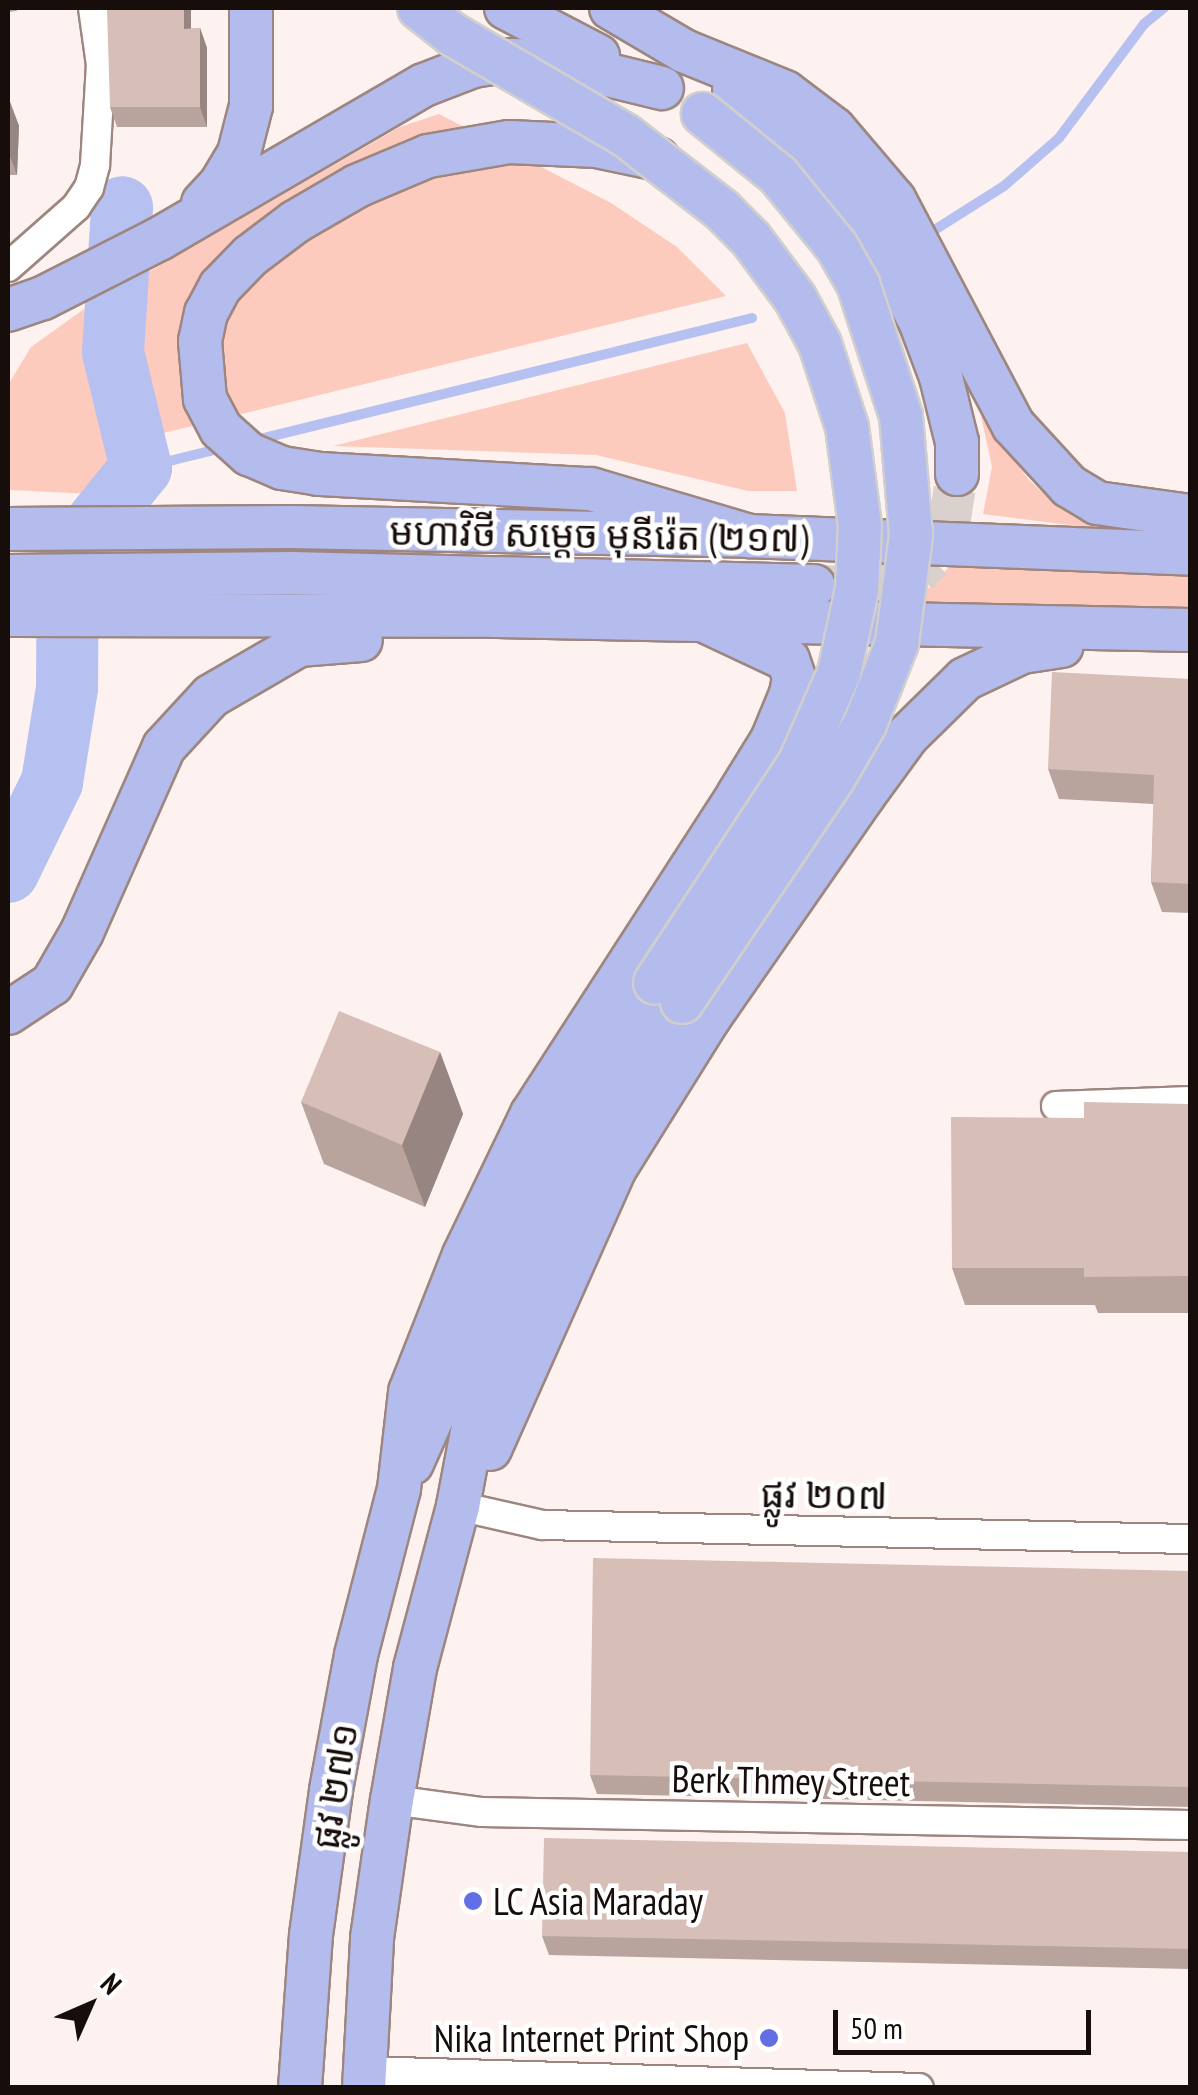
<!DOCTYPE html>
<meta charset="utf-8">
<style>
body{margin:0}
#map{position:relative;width:1198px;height:2095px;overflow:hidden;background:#fdf2ef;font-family:"PT Sans Narrow","Noto Sans Khmer",sans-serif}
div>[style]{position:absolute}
.green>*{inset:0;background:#fdcbbe}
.stream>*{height:10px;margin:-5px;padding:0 5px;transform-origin:5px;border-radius:5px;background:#b6c1f1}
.river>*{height:62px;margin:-31px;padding:0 31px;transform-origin:31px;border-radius:31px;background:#b6c1f1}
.primary-tunnel>*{height:42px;margin-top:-21px;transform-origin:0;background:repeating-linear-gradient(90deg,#dad0cd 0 42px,transparent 0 63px)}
.roads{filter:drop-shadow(2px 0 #9e8680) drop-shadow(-2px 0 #9e8680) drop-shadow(0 2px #9e8680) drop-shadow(0 -2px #9e8680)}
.minor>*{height:28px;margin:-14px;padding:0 14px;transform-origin:14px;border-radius:14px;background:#fff}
.primary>*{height:42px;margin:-21px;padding:0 21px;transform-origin:21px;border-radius:21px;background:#b3bcec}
.bridges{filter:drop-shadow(2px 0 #d1cfce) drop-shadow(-2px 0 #d1cfce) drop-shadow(0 2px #d1cfce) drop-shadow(0 -2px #d1cfce)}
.primary-bridge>*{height:42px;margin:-21px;padding:0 21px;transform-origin:21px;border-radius:21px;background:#b3bcec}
.wall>*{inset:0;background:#b9a39d}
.shaded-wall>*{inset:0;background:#968580}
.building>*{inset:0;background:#d7beb7}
.dots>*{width:28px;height:28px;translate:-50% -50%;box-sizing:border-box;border:5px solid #fff;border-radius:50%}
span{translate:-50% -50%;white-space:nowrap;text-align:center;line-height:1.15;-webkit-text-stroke:9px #fff;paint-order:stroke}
.street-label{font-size:38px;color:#170e0c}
.poi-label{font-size:38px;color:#170e0c}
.left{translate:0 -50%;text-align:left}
.right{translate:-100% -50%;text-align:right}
.frame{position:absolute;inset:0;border:10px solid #170e0c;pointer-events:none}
.north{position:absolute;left:40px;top:1955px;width:100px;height:100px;-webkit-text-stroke:8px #fff;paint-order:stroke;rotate:45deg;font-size:28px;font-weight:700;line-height:40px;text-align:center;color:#170e0c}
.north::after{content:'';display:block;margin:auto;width:35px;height:45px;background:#170e0c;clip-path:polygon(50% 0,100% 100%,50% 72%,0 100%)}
.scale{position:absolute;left:833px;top:2010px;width:258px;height:45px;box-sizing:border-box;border:5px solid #170e0c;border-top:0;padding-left:12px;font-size:30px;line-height:35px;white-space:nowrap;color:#170e0c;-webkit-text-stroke:8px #fff;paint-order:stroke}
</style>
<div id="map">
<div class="green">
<div style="clip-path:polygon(439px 114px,611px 203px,677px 247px,726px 296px,147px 437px,129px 338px,131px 282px,400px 127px)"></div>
<div style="clip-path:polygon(91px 304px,88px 355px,114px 464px,91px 494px,10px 490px,8px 385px,31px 347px)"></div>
<div style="clip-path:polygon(747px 343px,785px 413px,797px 491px,748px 491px,596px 455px,333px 446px)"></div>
<div style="clip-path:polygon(981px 416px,1029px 480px,1055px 504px,1085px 521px,1124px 532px,983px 514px,992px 467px)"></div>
<div style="clip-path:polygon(955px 561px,1190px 574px,1190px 612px,914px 609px,916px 595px,930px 587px)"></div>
</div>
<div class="stream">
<div style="left:936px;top:229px;width:80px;rotate:-32.3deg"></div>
<div style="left:1004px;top:186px;width:73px;rotate:-41.1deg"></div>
<div style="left:1059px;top:138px;width:142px;rotate:-53.3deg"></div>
<div style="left:1144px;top:24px;width:26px;rotate:-39deg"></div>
<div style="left:252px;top:441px;width:515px;rotate:-13.82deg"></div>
<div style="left:141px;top:468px;width:88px;rotate:-13.9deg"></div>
</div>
<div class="river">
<div style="left:8px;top:872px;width:100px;rotate:-63.9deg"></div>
<div style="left:52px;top:782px;width:95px;rotate:-80.9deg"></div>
<div style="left:67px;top:688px;width:130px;rotate:-89.6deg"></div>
<div style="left:68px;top:558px;width:116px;rotate:-51deg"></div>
<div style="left:141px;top:468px;width:119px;rotate:-103.6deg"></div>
<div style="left:113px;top:352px;width:145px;rotate:-86.4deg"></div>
</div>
<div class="primary-tunnel">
<div style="left:820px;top:586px;width:53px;rotate:2.2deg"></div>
<div style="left:873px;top:588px;width:46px;rotate:-17.7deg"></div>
<div style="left:917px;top:574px;width:21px;rotate:-45deg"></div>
<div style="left:932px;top:559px;width:32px;rotate:-60deg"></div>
<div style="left:948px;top:531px;width:58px;rotate:-81deg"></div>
</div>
<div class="roads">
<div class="minor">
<div style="left:8px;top:267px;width:91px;rotate:-41.4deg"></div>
<div style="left:76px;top:207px;width:23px;rotate:-56deg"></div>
<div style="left:89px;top:188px;width:24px;rotate:-75deg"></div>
<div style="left:95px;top:165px;width:100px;rotate:-86.6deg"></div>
<div style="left:101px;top:65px;width:58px;rotate:-98deg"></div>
<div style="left:1056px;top:1106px;width:134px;rotate:-2.1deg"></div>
<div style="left:458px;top:1506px;width:86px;rotate:12.7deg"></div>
<div style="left:542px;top:1525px;width:648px;rotate:1.24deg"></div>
<div style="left:392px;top:1800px;width:91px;rotate:7.6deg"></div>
<div style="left:482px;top:1812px;width:708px;rotate:1.05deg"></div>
<div style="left:365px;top:2071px;width:554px;rotate:1.76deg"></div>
</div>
<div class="primary">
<div style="left:506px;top:8px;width:104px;rotate:27.6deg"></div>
<div style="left:611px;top:8px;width:85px;rotate:30.5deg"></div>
<div style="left:684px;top:51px;width:109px;rotate:22.1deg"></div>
<div style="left:785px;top:92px;width:61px;rotate:37.1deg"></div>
<div style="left:834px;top:129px;width:94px;rotate:49.7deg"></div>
<div style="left:895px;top:201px;width:253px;rotate:62.2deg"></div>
<div style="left:1013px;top:425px;width:83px;rotate:47.4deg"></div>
<div style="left:1069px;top:486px;width:33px;rotate:31deg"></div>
<div style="left:1097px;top:503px;width:94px;rotate:8deg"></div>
<div style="left:734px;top:89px;width:46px;rotate:37.1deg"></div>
<div style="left:771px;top:117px;width:81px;rotate:45.5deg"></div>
<div style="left:828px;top:175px;width:65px;rotate:51.2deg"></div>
<div style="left:869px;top:226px;width:108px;rotate:61.8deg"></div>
<div style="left:920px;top:321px;width:60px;rotate:69.4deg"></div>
<div style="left:941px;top:377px;width:67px;rotate:76.2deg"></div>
<div style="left:957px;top:442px;width:32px;rotate:90deg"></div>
<div style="left:658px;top:159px;width:62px;rotate:-168deg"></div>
<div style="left:597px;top:146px;width:88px;rotate:-177.4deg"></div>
<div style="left:509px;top:142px;width:82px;rotate:170.2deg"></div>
<div style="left:428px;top:156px;width:77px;rotate:157.1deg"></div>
<div style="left:357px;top:186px;width:72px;rotate:149.9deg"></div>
<div style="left:295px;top:222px;width:56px;rotate:142.9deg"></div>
<div style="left:250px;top:256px;width:43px;rotate:134.1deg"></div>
<div style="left:220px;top:287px;width:30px;rotate:118deg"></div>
<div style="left:206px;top:313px;width:29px;rotate:102deg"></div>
<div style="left:200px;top:341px;width:58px;rotate:85.1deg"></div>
<div style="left:205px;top:399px;width:34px;rotate:62deg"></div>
<div style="left:221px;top:429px;width:38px;rotate:42deg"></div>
<div style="left:249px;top:454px;width:36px;rotate:23deg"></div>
<div style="left:282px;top:468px;width:37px;rotate:9deg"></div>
<div style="left:319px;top:474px;width:272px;rotate:3.2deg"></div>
<div style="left:591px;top:489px;width:166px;rotate:16.5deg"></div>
<div style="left:203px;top:203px;width:25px;rotate:-47deg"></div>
<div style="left:220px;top:185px;width:37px;rotate:-59deg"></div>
<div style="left:239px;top:153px;width:49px;rotate:-75.7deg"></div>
<div style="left:251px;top:106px;width:98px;rotate:-90deg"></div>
<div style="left:8px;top:310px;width:37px;rotate:-19deg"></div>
<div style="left:43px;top:298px;width:130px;rotate:-27deg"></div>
<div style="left:159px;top:239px;width:306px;rotate:-30.2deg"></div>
<div style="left:424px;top:85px;width:53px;rotate:-21.2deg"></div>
<div style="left:473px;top:66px;width:39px;rotate:-9deg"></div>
<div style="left:512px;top:60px;width:43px;rotate:2.7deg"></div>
<div style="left:555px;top:62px;width:110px;rotate:13.7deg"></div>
<div style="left:8px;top:529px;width:282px;rotate:-0.4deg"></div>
<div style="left:290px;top:527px;width:460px;rotate:1.1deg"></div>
<div style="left:750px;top:536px;width:440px;rotate:2.3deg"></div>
<div style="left:8px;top:576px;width:284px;rotate:-0.6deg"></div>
<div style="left:292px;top:573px;width:522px;rotate:1.43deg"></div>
<div style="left:8px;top:615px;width:486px;rotate:0.1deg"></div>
<div style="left:494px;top:616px;width:696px;rotate:1.15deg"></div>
<div style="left:8px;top:1013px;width:53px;rotate:-33.4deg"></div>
<div style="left:52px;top:984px;width:60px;rotate:-60deg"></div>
<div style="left:82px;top:932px;width:202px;rotate:-66.1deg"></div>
<div style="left:164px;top:747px;width:69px;rotate:-47.3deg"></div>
<div style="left:211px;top:696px;width:102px;rotate:-30.1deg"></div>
<div style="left:299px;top:645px;width:62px;rotate:-4.6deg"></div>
<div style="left:490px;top:1449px;width:305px;rotate:-66deg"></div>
<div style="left:614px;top:1170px;width:179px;rotate:-58deg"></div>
<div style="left:709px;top:1018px;width:268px;rotate:-55.2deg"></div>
<div style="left:862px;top:798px;width:78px;rotate:-53.9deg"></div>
<div style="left:908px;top:735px;width:80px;rotate:-44.5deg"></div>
<div style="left:965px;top:679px;width:63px;rotate:-25.3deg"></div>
<div style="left:1022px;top:652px;width:40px;rotate:-8.5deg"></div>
<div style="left:412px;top:1463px;width:355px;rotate:-66deg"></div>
<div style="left:556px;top:1139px;width:185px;rotate:-57.6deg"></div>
<div style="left:300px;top:2088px;width:153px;rotate:-85.9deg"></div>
<div style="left:311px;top:1935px;width:146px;rotate:-82.1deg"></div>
<div style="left:331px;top:1790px;width:137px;rotate:-79.5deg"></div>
<div style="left:356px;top:1655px;width:171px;rotate:-75.5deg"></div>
<div style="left:399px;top:1489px;width:98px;rotate:-83.5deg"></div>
<div style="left:410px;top:1392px;width:147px;rotate:-68.5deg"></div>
<div style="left:464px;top:1255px;width:157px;rotate:-64.3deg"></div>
<div style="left:532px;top:1114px;width:380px;rotate:-57.1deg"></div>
<div style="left:738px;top:795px;width:65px;rotate:-58.3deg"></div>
<div style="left:772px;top:740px;width:50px;rotate:-67.6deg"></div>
<div style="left:791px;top:694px;width:17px;rotate:-80deg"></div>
<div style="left:794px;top:677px;width:18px;rotate:-109deg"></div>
<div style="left:788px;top:660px;width:87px;rotate:-154.9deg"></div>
<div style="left:364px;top:2088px;width:150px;rotate:-86.9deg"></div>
<div style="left:372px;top:1938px;width:139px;rotate:-81.8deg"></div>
<div style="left:392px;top:1800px;width:134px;rotate:-80.1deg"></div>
<div style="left:415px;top:1668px;width:168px;rotate:-75.1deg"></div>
<div style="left:458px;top:1506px;width:92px;rotate:-79.3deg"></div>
<div style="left:475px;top:1416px;width:141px;rotate:-68.7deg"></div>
<div style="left:526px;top:1285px;width:140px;rotate:-65.1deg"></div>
<div style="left:585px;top:1158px;width:184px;rotate:-58.1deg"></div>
</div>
</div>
<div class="bridges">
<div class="primary-bridge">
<div style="left:419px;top:8px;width:42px;rotate:38.2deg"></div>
<div style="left:452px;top:34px;width:200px;rotate:30.3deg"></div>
<div style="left:625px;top:135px;width:123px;rotate:37.7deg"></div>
<div style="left:722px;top:210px;width:41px;rotate:45deg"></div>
<div style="left:751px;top:239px;width:74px;rotate:53.3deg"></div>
<div style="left:795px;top:298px;width:52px;rotate:61.5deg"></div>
<div style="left:820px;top:344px;width:87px;rotate:72deg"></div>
<div style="left:847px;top:427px;width:100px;rotate:82.5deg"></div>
<div style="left:860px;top:526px;width:63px;rotate:92.7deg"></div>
<div style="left:857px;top:589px;width:86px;rotate:102.1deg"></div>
<div style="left:839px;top:673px;width:97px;rotate:113.7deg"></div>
<div style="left:800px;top:762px;width:264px;rotate:123.3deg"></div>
<div style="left:682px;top:1002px;width:269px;rotate:-55.9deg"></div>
<div style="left:833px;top:779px;width:64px;rotate:-59.8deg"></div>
<div style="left:865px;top:724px;width:87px;rotate:-68.4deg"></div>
<div style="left:897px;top:643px;width:109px;rotate:-82.6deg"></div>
<div style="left:911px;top:535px;width:119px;rotate:-94.8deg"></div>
<div style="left:901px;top:416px;width:139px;rotate:-108deg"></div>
<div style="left:858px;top:284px;width:43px;rotate:-119.6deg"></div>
<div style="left:837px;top:247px;width:93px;rotate:-129.3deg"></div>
<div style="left:778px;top:175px;width:97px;rotate:-140.9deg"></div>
</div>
</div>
<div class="wall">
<div style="clip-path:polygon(8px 8px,16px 8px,17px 11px,8px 12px)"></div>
<div style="clip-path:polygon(200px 28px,207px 48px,207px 127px,117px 127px,110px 107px,191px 29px)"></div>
<div style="clip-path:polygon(8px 102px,10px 102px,19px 126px,17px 175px,8px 175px)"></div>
<div style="clip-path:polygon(1190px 679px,1190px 913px,1162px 912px,1151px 882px,1154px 804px,1059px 799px,1048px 769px)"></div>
<div style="clip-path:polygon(440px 1052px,463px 1114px,425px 1207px,324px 1164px,301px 1102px)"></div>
<div style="clip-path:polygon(1190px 1104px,1190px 1313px,1098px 1313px,1095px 1305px,965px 1305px,952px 1268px,1084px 1118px)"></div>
<div style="clip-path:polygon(1190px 1571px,1190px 1807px,597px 1794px,590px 1775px)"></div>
<div style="clip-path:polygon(1190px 1852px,1190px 1969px,549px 1955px,542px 1936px)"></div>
</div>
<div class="shaded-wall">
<div style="clip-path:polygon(184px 8px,191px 8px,191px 49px,184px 29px)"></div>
<div style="clip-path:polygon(200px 28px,207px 48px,207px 127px,200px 107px)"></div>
<div style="clip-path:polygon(10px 102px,19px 126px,17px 175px,8px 151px)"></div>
<div style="clip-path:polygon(440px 1052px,463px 1114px,425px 1207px,402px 1145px)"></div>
</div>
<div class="building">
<div style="clip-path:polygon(107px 8px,184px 8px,184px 29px,200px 28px,200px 107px,110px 107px)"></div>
<div style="clip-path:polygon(8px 102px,10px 102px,8px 151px)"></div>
<div style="clip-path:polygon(1052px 672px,1190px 679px,1190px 884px,1151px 882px,1154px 775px,1048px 769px)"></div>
<div style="clip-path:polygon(339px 1011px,440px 1052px,402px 1145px,301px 1102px)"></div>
<div style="clip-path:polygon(1084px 1102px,1190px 1104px,1190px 1276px,1084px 1277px,1084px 1268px,952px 1268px,951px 1117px,1084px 1118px)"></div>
<div style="clip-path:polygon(593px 1558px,1190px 1571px,1190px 1787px,590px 1775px)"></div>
<div style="clip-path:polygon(544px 1838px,1190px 1852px,1190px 1949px,542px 1936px)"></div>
</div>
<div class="dots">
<div style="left:473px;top:1901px;background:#616ee6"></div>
<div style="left:769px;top:2038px;background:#616ee6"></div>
</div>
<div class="street-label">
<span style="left:599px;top:534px;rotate:1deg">មហាវិថី សម្តេច មុនីរ៉េត (២១៧)</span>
<span style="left:824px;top:1494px;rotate:1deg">ផ្លូវ ២០៧</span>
<span style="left:791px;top:1780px;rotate:1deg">Berk Thmey Street</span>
<span style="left:334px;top:1786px;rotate:-81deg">ផ្លូវ ២៧១</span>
</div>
<div class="poi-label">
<span class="left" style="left:493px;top:1901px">LC Asia Maraday</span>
<span class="right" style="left:749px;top:2038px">Nika Internet Print Shop</span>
</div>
<div class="frame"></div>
<div class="north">N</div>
<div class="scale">50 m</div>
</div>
